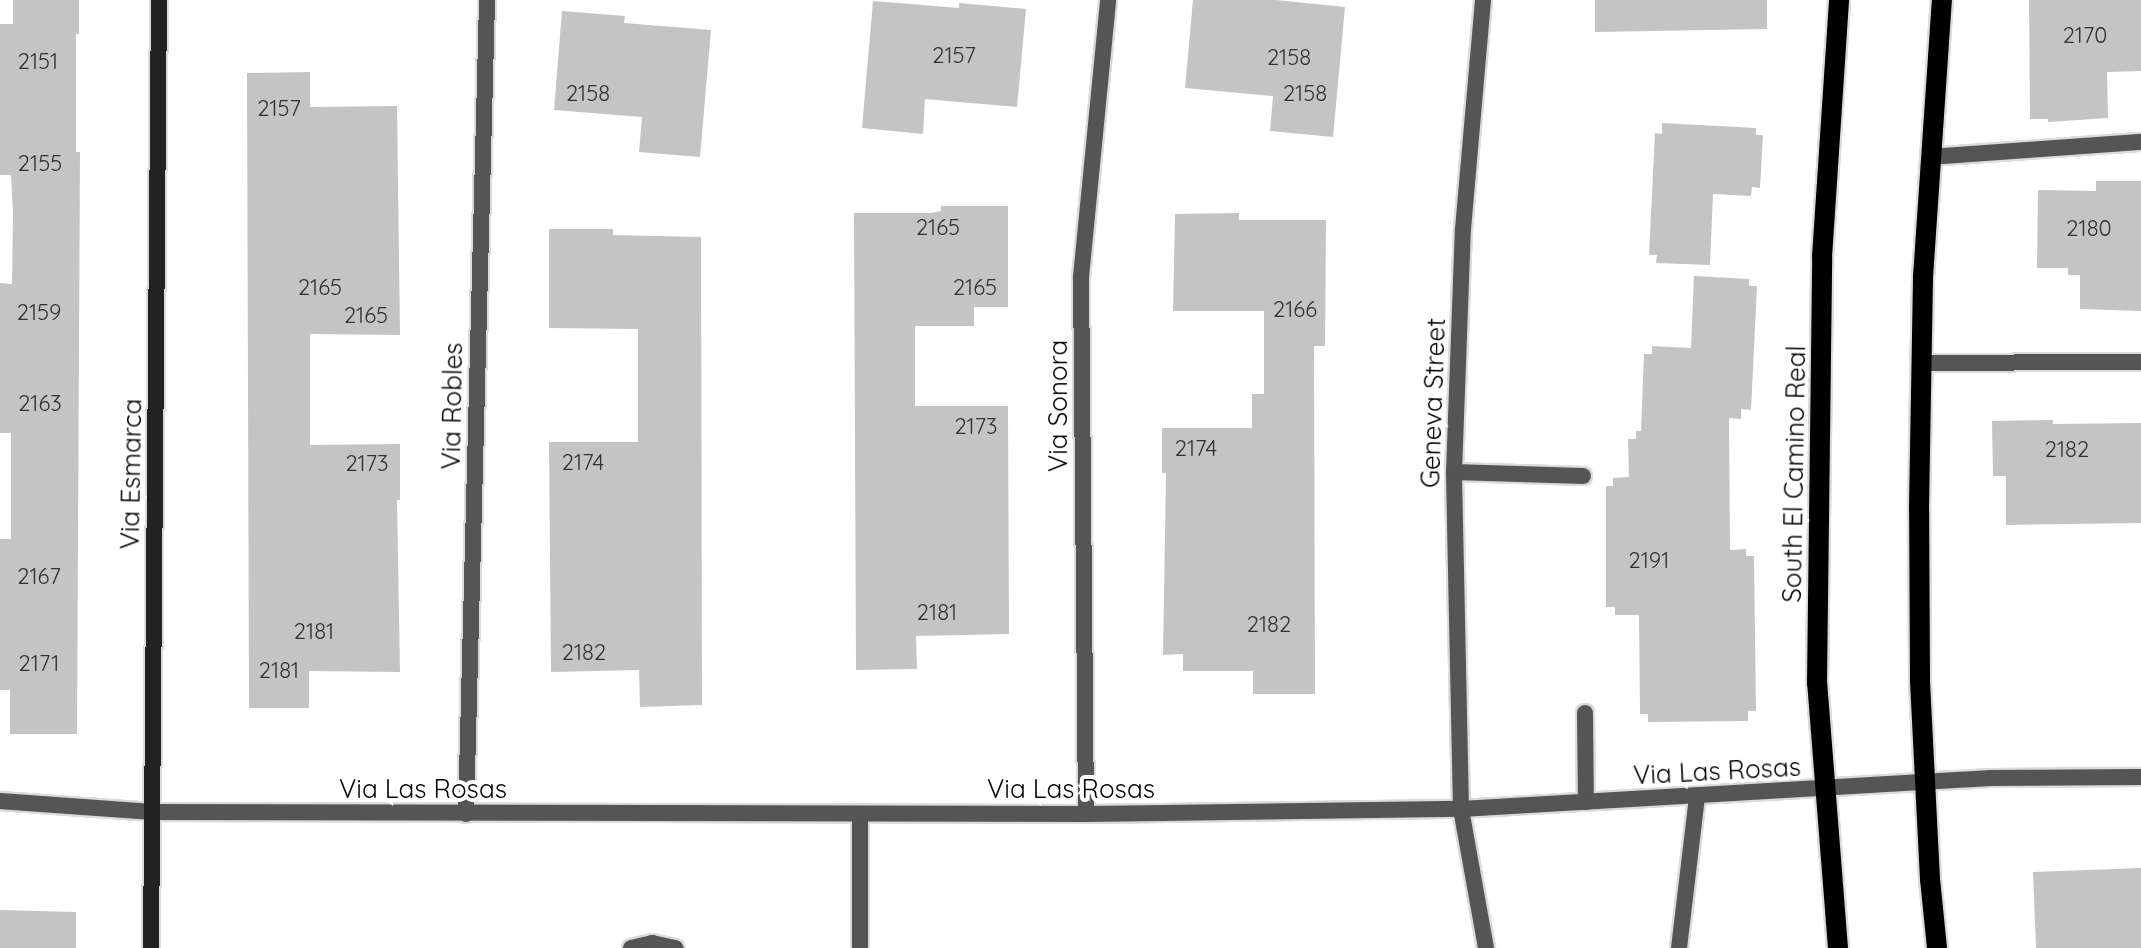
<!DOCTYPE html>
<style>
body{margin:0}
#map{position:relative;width:2141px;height:948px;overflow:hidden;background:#fff;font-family:Quicksand,sans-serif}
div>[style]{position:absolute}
.building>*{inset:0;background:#c4c4c4}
.roads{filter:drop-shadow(2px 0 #dbdbdb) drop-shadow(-2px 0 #dbdbdb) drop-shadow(0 2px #dbdbdb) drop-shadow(0 -2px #dbdbdb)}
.lane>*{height:16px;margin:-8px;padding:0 8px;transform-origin:8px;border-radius:8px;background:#555}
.street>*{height:16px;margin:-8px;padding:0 8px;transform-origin:8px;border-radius:8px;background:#555}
.secondary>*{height:16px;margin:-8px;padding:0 8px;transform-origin:8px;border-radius:8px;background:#222}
.primary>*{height:20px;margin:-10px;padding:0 10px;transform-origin:10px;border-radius:10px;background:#000}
span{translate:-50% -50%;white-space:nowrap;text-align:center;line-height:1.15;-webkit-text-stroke:8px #fff;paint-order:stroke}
.number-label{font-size:22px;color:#313131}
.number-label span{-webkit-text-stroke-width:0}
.street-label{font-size:26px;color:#000}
</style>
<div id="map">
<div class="building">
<div style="clip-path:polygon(13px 0,79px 0,79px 34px,76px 34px,76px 152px,80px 152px,77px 734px,10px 734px,10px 690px,0 690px,0 539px,11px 539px,11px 433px,0 433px,0 283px,12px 284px,13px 213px,11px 175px,0 175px,0 24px,13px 24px)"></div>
<div style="clip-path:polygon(1193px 0,1276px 0,1345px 7px,1333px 137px,1270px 131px,1273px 96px,1185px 88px)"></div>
<div style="clip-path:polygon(1595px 0,1767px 0,1767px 29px,1595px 32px)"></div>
<div style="clip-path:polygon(2029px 0,2141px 0,2141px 71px,2107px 72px,2108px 118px,2048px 122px,2048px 119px,2030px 119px)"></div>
<div style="clip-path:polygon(873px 1px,959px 8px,959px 3px,1026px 9px,1017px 107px,925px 99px,923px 134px,862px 128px)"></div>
<div style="clip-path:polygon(562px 11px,625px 16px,624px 23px,711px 30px,700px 157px,639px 152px,642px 117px,554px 110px)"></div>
<div style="clip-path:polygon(310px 72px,310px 107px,397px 106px,400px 335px,310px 334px,310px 445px,400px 444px,400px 500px,397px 500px,400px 672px,309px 671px,309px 708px,249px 708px,247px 73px)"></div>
<div style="clip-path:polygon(1662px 123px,1756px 128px,1756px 135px,1763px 135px,1760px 188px,1752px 187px,1751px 196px,1713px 194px,1710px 265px,1656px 263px,1657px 255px,1649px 255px,1655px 133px,1662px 134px)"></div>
<div style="clip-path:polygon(2096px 181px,2141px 181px,2141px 311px,2080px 309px,2080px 275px,2068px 275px,2068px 268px,2037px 268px,2038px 190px,2096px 191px)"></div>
<div style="clip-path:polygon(941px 206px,1008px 206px,1008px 307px,974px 307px,974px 326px,915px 326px,915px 406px,1008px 406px,1009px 634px,916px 636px,917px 669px,856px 670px,854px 213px,931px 213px,941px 211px)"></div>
<div style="clip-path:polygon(1239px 213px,1239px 220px,1326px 220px,1325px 346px,1314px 346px,1315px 694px,1253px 694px,1253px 671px,1183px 671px,1183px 654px,1163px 655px,1166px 473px,1162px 473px,1162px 428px,1252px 428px,1252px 394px,1264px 394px,1264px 311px,1173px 311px,1175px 214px)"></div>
<div style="clip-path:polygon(549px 229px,613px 229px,613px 235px,701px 237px,702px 705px,640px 707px,639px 670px,551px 672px,549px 442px,638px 442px,638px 329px,549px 328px)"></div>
<div style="clip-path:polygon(1694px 276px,1749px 279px,1749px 286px,1757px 286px,1751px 410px,1741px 409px,1741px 419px,1729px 418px,1730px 550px,1746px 549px,1746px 556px,1754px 556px,1756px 711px,1748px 711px,1748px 721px,1648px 722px,1648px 714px,1640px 714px,1639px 615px,1615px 615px,1615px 607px,1606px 607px,1606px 486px,1613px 486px,1613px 478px,1629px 477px,1628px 439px,1636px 439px,1636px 431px,1641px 431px,1644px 354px,1652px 354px,1652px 346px,1691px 348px)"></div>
<div style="clip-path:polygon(2053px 420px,2053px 424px,2141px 423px,2141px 523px,2006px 525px,2006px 476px,1993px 476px,1992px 421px)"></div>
<div style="clip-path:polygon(2141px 868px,2141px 948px,2036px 948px,2033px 872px)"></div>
<div style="clip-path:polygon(0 910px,76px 912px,76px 948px,0 948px)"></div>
</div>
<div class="roads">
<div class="lane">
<div style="left:1930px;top:157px;width:212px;rotate:-4.1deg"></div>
<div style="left:1920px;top:363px;width:221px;rotate:-0.3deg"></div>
<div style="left:1454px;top:472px;width:129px;rotate:1.8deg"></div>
<div style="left:1585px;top:713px;width:89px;rotate:89.4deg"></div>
<div style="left:1461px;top:809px;width:141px;rotate:79.8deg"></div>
<div style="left:860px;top:814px;width:134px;rotate:90deg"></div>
<div style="left:631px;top:948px;width:22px;rotate:-13deg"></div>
<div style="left:652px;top:943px;width:24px;rotate:12deg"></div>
<div style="left:1679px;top:948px;width:153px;rotate:-83.2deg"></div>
</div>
<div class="street">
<div style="left:0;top:801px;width:152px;rotate:4.1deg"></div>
<div style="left:152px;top:812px;width:934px;rotate:0.12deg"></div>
<div style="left:1086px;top:814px;width:375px;rotate:-0.8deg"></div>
<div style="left:1461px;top:809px;width:531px;rotate:-3.35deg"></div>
<div style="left:1991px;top:778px;width:150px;rotate:-0.4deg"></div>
<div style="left:1461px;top:809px;width:337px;rotate:-91.2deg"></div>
<div style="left:1454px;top:472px;width:243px;rotate:-87.9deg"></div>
<div style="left:1463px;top:229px;width:230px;rotate:-85deg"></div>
<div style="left:466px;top:814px;width:814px;rotate:-88.52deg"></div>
<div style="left:1086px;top:814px;width:537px;rotate:-90.53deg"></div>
<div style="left:1081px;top:277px;width:278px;rotate:-84.4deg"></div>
</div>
<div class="secondary">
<div style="left:151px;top:948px;width:948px;rotate:-89.52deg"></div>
</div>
<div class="primary">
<div style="left:1838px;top:948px;width:266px;rotate:-94.5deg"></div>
<div style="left:1817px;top:683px;width:426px;rotate:-89.3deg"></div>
<div style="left:1822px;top:257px;width:258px;rotate:-86.2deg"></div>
<div style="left:1937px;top:948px;width:69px;rotate:-95.8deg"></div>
<div style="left:1930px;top:879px;width:200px;rotate:-92.9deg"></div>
<div style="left:1920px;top:679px;width:171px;rotate:-90.3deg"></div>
<div style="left:1919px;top:508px;width:231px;rotate:-89deg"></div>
<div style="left:1923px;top:277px;width:278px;rotate:-86.1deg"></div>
</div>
</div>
<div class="number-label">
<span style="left:2085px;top:36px">2170</span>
<span style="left:954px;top:56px">2157</span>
<span style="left:1289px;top:58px">2158</span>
<span style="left:38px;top:62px">2151</span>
<span style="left:588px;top:94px">2158</span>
<span style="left:1305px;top:94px">2158</span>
<span style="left:279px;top:109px">2157</span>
<span style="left:40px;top:164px">2155</span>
<span style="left:938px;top:228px">2165</span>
<span style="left:2089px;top:229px">2180</span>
<span style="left:320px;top:288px">2165</span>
<span style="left:975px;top:288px">2165</span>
<span style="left:1295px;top:310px">2166</span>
<span style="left:39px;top:313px">2159</span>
<span style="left:366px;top:316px">2165</span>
<span style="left:40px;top:404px">2163</span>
<span style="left:976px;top:427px">2173</span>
<span style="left:1196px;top:449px">2174</span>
<span style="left:2067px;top:450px">2182</span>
<span style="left:583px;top:463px">2174</span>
<span style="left:367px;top:464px">2173</span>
<span style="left:1649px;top:561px">2191</span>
<span style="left:39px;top:577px">2167</span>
<span style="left:937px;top:613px">2181</span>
<span style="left:1269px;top:625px">2182</span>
<span style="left:314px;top:632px">2181</span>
<span style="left:584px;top:653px">2182</span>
<span style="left:39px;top:664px">2171</span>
<span style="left:279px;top:671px">2181</span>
</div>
<div class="street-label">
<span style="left:1433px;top:403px;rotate:-88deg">Geneva Street</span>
<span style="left:452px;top:406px;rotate:-89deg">Via Robles</span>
<span style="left:1058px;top:406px;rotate:-90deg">Via Sonora</span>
<span style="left:131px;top:474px;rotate:-89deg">Via Esmarca</span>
<span style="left:1794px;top:474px;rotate:-89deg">South El Camino Real</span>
<span style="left:1717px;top:771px;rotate:-3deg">Via Las Rosas</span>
<span style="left:423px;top:789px">Via Las Rosas</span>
<span style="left:1071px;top:789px">Via Las Rosas</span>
</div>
</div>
